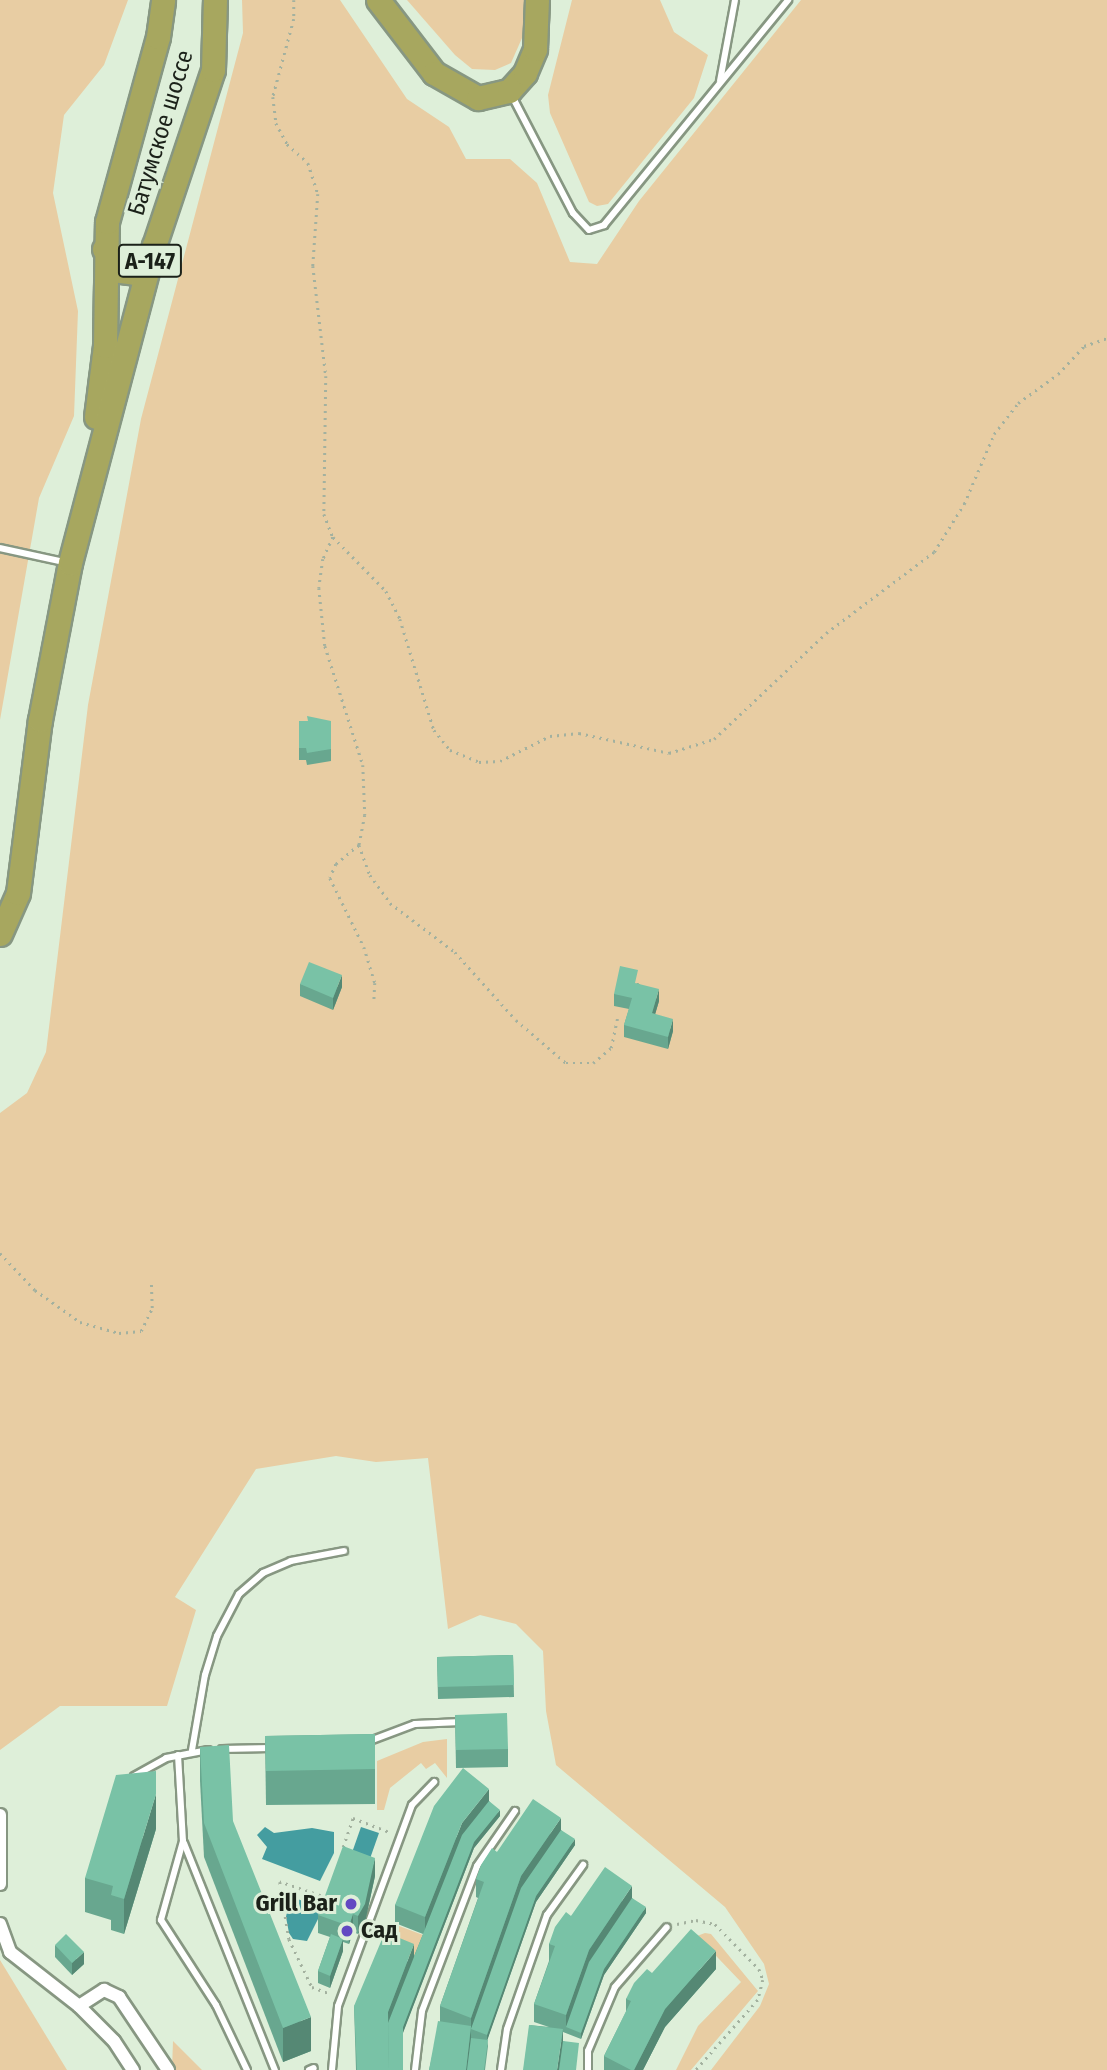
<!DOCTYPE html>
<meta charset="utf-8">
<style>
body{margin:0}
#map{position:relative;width:1107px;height:2070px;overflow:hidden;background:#deefd9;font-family:"Fira Sans Condensed",sans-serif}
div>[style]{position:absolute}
.green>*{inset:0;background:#e8cda3}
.water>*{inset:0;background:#449da0}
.path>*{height:2.5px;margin-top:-1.25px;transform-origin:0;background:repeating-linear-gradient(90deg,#a3b19f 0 2px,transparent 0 7px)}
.roads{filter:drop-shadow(2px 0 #879782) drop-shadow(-2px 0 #879782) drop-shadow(0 2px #879782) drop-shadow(0 -2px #879782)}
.lane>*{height:6px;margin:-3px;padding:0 3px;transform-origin:3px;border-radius:3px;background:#fff}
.street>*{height:12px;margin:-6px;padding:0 6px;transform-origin:6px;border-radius:6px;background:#fff}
.highway>*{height:23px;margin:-11.5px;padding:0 11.5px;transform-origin:11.5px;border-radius:11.5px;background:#a7a75f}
.wall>*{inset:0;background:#68a78f}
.shaded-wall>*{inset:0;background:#558874}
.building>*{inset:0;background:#79c2a6}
.dots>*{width:19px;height:19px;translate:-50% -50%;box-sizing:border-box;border:4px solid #deefd9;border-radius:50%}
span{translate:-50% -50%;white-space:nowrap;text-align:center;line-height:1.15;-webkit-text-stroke:6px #deefd9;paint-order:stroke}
.shield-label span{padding:2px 5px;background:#deefd9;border:2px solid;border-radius:5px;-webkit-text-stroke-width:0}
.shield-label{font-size:23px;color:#1b2119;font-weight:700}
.street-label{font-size:24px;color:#1b2119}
.poi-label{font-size:24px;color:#1b2119;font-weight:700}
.right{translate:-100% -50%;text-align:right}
.left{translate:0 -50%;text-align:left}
</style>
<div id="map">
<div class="green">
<div style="clip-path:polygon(0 0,128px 0,104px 65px,64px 115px,53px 193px,78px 311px,74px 416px,39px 498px,0 720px)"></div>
<div style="clip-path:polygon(242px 0,340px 0,407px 99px,449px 127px,466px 159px,510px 159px,537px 183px,570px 262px,597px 264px,639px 201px,801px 0,1107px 0,1107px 2070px,711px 2070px,760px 2006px,769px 1984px,764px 1964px,725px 1907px,556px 1765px,546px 1711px,543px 1651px,516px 1624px,480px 1615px,448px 1629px,428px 1458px,376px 1462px,336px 1456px,256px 1469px,175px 1597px,196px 1610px,167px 1706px,60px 1706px,0 1750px,0 1113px,27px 1093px,46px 1052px,88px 705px,141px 419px,243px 33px)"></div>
<div style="clip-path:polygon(407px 0,530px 0,522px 38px,511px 63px,495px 70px,472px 69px,455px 55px)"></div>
<div style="clip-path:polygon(572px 0,660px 0,674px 32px,708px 55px,694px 98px,608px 204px,597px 206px,589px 202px,550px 113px,548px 95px)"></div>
<div style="clip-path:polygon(447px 1739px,447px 1778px,435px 1763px,426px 1769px,421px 1763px,390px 1788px,384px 1810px,377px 1810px,377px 1761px,423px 1742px)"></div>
<div style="clip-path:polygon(391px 1923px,423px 1935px,414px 1959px,382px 1946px)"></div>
<div style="clip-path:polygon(705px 1933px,711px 1934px,758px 1991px,691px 2070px,676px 2070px,698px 2026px,741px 1982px,697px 1936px)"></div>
<div style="clip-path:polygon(0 1960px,67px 2070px,0 2070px)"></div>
<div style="clip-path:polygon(173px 2041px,202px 2070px,172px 2070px)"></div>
</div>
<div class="water">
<div style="clip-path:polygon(265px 1827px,274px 1833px,312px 1828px,334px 1832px,334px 1853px,320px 1881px,262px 1859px,267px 1847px,257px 1835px)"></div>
<div style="clip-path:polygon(361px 1827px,379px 1833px,366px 1870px,348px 1864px)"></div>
<div style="clip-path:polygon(290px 1896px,323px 1909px,307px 1941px,293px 1939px,289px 1933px,286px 1917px)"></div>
</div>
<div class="path">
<div style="left:294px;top:0;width:19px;rotate:90deg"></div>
<div style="left:294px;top:19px;width:81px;rotate:105.1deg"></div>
<div style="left:273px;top:97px;width:26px;rotate:83deg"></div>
<div style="left:276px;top:123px;width:24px;rotate:62deg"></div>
<div style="left:287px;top:144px;width:28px;rotate:42deg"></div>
<div style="left:308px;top:163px;width:33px;rotate:72deg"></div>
<div style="left:318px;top:194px;width:72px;rotate:94deg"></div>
<div style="left:313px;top:266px;width:111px;rotate:83.3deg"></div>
<div style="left:326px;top:376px;width:138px;rotate:90.8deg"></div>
<div style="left:324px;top:514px;width:25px;rotate:69deg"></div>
<div style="left:333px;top:537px;width:76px;rotate:45.5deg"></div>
<div style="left:386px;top:591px;width:31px;rotate:63deg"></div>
<div style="left:400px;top:619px;width:116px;rotate:73deg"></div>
<div style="left:434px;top:730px;width:26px;rotate:51deg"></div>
<div style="left:450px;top:750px;width:31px;rotate:22deg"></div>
<div style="left:479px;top:762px;width:21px;rotate:-3deg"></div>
<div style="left:500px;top:761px;width:56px;rotate:-26.6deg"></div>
<div style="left:550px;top:736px;width:29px;rotate:-6deg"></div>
<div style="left:579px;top:733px;width:92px;rotate:12.5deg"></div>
<div style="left:669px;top:753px;width:47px;rotate:-17.3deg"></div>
<div style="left:714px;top:739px;width:154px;rotate:-43.4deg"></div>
<div style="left:826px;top:633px;width:135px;rotate:-36.9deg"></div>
<div style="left:934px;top:552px;width:57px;rotate:-58deg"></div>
<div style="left:964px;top:504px;width:76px;rotate:-66.8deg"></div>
<div style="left:994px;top:434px;width:39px;rotate:-52deg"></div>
<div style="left:1018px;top:403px;width:49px;rotate:-35.9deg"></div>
<div style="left:1058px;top:374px;width:38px;rotate:-47deg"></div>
<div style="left:1084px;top:346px;width:24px;rotate:-19deg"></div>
<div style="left:333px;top:537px;width:24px;rotate:114deg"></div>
<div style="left:323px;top:559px;width:29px;rotate:98deg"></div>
<div style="left:319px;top:588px;width:58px;rotate:84.1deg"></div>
<div style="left:325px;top:646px;width:125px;rotate:72.3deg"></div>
<div style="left:363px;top:765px;width:50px;rotate:87.7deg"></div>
<div style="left:365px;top:815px;width:31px;rotate:101deg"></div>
<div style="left:359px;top:845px;width:30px;rotate:140deg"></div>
<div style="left:336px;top:864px;width:15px;rotate:113deg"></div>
<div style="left:330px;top:878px;width:77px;rotate:63.8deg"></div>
<div style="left:364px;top:947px;width:38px;rotate:73deg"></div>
<div style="left:375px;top:983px;width:19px;rotate:93deg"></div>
<div style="left:359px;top:845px;width:32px;rotate:70deg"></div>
<div style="left:370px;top:875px;width:34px;rotate:54deg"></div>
<div style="left:390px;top:903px;width:81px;rotate:37deg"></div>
<div style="left:455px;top:952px;width:91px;rotate:48.1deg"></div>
<div style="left:516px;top:1020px;width:66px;rotate:40.7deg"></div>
<div style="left:566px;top:1063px;width:27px"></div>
<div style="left:593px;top:1063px;width:23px;rotate:-40deg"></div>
<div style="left:611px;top:1048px;width:30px;rotate:-78deg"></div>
<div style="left:0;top:1253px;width:51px;rotate:46.6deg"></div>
<div style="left:35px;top:1290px;width:55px;rotate:35.4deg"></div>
<div style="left:80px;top:1322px;width:41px;rotate:15.8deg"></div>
<div style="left:119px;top:1333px;width:22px;rotate:-5deg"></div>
<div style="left:141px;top:1331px;width:25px;rotate:-64deg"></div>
<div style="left:152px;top:1308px;width:24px;rotate:-92deg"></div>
<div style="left:343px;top:1847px;width:31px;rotate:-71deg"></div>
<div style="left:353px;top:1818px;width:40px;rotate:21deg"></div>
<div style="left:327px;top:1898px;width:50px;rotate:-161.2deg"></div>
<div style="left:280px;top:1882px;width:58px;rotate:81deg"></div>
<div style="left:289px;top:1939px;width:53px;rotate:64.4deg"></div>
<div style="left:312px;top:1987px;width:20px;rotate:20deg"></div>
<div style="left:677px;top:1924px;width:19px;rotate:-12deg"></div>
<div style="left:696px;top:1920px;width:19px;rotate:12deg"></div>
<div style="left:715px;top:1924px;width:63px;rotate:45.6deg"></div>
<div style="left:759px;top:1969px;width:12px;rotate:70deg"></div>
<div style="left:763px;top:1980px;width:21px;rotate:104deg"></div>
<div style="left:758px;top:2000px;width:94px;rotate:131.5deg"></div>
</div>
<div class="roads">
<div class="lane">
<div style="left:720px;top:81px;width:82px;rotate:-79.5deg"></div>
<div style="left:512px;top:96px;width:132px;rotate:62.5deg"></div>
<div style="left:573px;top:213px;width:23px;rotate:47deg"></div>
<div style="left:589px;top:230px;width:16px;rotate:-18deg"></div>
<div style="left:604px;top:225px;width:291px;rotate:-50.7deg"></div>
<div style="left:0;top:548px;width:66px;rotate:12.3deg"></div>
<div style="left:367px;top:1742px;width:51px;rotate:-20.6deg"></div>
<div style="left:415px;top:1724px;width:46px;rotate:-2.5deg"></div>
<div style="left:222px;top:1749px;width:49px;rotate:-1.2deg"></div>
<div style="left:192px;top:1750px;width:76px;rotate:-80.2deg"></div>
<div style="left:205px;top:1675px;width:41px;rotate:-72.9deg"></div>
<div style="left:217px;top:1636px;width:47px;rotate:-62.4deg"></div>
<div style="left:239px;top:1594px;width:32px;rotate:-41deg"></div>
<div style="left:263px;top:1573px;width:30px;rotate:-23deg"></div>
<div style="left:291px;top:1561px;width:54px;rotate:-10.7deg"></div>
<div style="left:178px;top:1755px;width:86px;rotate:86.7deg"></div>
<div style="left:183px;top:1841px;width:82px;rotate:105.6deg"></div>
<div style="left:161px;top:1920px;width:101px;rotate:57.1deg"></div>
<div style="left:216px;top:2005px;width:72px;rotate:64.5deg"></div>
<div style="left:134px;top:1776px;width:37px;rotate:-29deg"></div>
<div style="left:166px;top:1758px;width:43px;rotate:-10.8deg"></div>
<div style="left:184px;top:1843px;width:245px;rotate:68.2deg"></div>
<div style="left:309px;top:2070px;width:5px;rotate:-22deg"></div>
<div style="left:332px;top:2070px;width:64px;rotate:-84.6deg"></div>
<div style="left:338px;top:2006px;width:214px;rotate:-69.8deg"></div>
<div style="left:412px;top:1805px;width:32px;rotate:-46deg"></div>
<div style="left:415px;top:2070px;width:59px;rotate:-83.2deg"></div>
<div style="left:422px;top:2011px;width:155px;rotate:-69.2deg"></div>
<div style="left:477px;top:1866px;width:67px;rotate:-55.4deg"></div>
<div style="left:501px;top:2070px;width:41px;rotate:-81.7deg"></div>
<div style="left:507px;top:2029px;width:121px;rotate:-70.7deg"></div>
<div style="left:547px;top:1915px;width:62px;rotate:-54.2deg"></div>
<div style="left:588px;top:2070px;width:19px;rotate:-90deg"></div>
<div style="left:588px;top:2051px;width:69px;rotate:-67.1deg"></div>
<div style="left:615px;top:1987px;width:79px;rotate:-49.1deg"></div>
</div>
<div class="street">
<div style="left:0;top:1815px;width:69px;rotate:90deg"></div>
<div style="left:0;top:1924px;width:30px;rotate:70deg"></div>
<div style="left:10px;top:1952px;width:88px;rotate:38deg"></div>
<div style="left:79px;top:2006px;width:49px;rotate:45deg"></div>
<div style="left:114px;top:2041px;width:35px;rotate:57deg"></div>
<div style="left:79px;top:2006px;width:30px;rotate:-33deg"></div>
<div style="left:104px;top:1990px;width:17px;rotate:25deg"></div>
<div style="left:119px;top:1997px;width:88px;rotate:56.1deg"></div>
</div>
<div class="highway">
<div style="left:378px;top:0;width:92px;rotate:52.5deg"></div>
<div style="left:434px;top:73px;width:51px;rotate:29.6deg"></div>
<div style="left:478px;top:98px;width:32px;rotate:-13deg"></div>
<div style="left:509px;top:91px;width:24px;rotate:-48deg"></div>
<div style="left:525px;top:73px;width:26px;rotate:-67deg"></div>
<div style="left:535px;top:49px;width:49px;rotate:-87.7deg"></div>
<div style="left:104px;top:249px;width:28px;rotate:52deg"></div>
<div style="left:121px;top:271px;width:14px;rotate:8deg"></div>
<div style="left:135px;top:273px;width:15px;rotate:-28deg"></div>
<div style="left:96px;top:417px;width:72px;rotate:-82.8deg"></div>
<div style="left:105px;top:346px;width:124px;rotate:-89.1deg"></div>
<div style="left:107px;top:222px;width:192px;rotate:-74.6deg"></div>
<div style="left:158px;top:37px;width:37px;rotate:-82deg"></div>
<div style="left:0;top:934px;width:45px;rotate:-66.3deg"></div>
<div style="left:18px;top:893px;width:174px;rotate:-82.8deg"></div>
<div style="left:40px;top:720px;width:160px;rotate:-79.2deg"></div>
<div style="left:70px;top:563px;width:328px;rotate:-75.2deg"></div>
<div style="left:154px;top:246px;width:186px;rotate:-71.5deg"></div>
<div style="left:213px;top:70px;width:70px;rotate:-88.4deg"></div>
</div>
</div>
<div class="wall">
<div style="clip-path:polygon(299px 721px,331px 721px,331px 761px,307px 765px,306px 760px,299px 760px)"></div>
<div style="clip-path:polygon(638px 983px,659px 1001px,655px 1014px,673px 1031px,668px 1049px,624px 1037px,624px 1025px,629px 1009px,614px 1006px,614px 994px)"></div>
<div style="clip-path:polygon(300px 984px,342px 987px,333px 1010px,300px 996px)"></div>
<div style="clip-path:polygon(513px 1655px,514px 1697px,438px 1699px,437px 1657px)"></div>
<div style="clip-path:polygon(455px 1715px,508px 1749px,508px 1767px,456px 1768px)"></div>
<div style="clip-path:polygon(375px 1734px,375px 1804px,266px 1805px,265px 1736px)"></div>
<div style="clip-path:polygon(200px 1747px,311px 2051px,283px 2062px,204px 1857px,200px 1781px)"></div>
<div style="clip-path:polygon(489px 1801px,500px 1816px,474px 1848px,403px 2032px,403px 2070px,356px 2070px,354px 2006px,414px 1956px,423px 1934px,395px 1923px,395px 1905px)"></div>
<div style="clip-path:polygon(156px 1829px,124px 1934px,111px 1930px,111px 1920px,85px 1912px,85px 1878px)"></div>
<div style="clip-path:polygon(561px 1830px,575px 1845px,536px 1902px,487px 2040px,488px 2046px,485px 2070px,429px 2070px,440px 2022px,440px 2006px,478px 1898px,476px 1897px,476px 1879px,497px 1852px)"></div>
<div style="clip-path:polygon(375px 1876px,365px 1922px,358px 1934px,353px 1932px,349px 1944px,343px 1942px,343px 1951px,330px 1988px,318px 1983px,318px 1971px,330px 1937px,318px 1933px,318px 1915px)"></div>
<div style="clip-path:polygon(632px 1898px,646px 1913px,604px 1975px,581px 2039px,563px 2032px,563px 2041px,579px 2049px,529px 2025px,549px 2027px,534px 2022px,534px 2004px,549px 1961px,549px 1944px,571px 1916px)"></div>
<div style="clip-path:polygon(55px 1945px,84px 1964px,72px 1975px,55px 1957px)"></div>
<div style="clip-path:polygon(716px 1969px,665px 2027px,643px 2070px,604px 2070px,604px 2056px,626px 2012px,626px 1999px,652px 1973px)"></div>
</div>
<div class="shaded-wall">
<div style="clip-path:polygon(342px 975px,342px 987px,333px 1010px,333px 998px)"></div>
<div style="clip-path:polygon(659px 989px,659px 1001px,652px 1025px,652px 1013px)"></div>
<div style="clip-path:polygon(673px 1019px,673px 1031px,668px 1049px,668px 1037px)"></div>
<div style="clip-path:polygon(489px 1789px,489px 1807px,425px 1935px,425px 1917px,462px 1823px)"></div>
<div style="clip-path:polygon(156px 1794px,156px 1829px,124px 1934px,124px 1899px)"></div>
<div style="clip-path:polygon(500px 1810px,500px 1816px,474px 1848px,403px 2033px,403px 2027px,474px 1842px)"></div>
<div style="clip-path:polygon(561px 1818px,561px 1836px,471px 2029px,471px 2044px,468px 2070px,466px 2070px,471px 2028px,471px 2018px,521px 1876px)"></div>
<div style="clip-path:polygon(575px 1839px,575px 1845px,536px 1902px,487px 2041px,487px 2035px,536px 1896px)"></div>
<div style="clip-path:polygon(375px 1858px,375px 1876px,365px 1922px,358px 1934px,358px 1916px)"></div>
<div style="clip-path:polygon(632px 1886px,632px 1904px,566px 2027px,566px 2015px,589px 1950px)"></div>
<div style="clip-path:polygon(646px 1907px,646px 1913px,604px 1975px,581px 2039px,581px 2033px,604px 1969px)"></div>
<div style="clip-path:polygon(353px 1914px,353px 1932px,349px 1944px,349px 1926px)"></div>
<div style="clip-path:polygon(343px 1939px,343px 1951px,330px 1988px,330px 1976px)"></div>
<div style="clip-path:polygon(414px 1944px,414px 1962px,388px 2030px,388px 2012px)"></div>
<div style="clip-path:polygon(716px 1951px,716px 1969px,665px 2027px,643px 2070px,634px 2070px,665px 2009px)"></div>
<div style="clip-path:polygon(84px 1952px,84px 1964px,72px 1975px,72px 1963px)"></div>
<div style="clip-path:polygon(311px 2017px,311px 2051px,283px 2062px,283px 2028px)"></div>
<div style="clip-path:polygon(563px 2029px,563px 2047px,560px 2070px,557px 2070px)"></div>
</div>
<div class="building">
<div style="clip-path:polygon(307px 716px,331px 721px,331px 749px,307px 753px,306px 748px,299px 748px,299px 721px,308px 721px)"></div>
<div style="clip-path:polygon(309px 962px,342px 975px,333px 998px,300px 984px)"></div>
<div style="clip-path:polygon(620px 966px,638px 970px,635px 983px,659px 989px,652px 1013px,673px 1019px,668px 1037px,624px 1025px,632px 998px,614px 994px)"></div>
<div style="clip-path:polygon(513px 1655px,514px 1685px,438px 1687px,437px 1657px)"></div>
<div style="clip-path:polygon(507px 1713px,508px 1749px,456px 1750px,455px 1715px)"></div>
<div style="clip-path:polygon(375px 1734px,375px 1769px,266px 1771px,265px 1736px)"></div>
<div style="clip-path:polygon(229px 1745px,233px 1821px,311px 2017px,283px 2028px,204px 1823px,200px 1747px)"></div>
<div style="clip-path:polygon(463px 1768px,489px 1789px,462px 1823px,425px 1917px,395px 1905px,434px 1806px)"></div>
<div style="clip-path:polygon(156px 1771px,156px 1794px,124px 1899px,111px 1895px,113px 1886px,85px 1878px,116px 1775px)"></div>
<div style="clip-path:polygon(533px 1799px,561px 1818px,521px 1876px,471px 2018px,440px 2006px,484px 1882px,476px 1879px,481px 1865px,492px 1848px,497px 1852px)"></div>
<div style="clip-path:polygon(489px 1801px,500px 1810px,474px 1842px,403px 2027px,403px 2070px,389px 2070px,388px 2023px,462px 1835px)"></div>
<div style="clip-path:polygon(561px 1830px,575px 1839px,536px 1896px,487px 2035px,471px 2029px,521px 1888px)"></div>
<div style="clip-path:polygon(343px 1846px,375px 1858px,365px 1904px,358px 1916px,353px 1914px,349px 1926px,318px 1915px)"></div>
<div style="clip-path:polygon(605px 1867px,632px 1886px,589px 1950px,566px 2015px,534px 2004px,555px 1946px,549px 1944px,555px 1927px,566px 1912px,571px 1916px)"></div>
<div style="clip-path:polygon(632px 1898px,646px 1907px,604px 1969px,581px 2033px,566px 2027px,589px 1962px)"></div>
<div style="clip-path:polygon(691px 1929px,716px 1951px,665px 2009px,634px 2070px,631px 2070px,604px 2056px,631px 2001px,626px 1999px,634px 1983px,647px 1969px,652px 1973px)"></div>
<div style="clip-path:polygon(385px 1932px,414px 1944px,388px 2012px,389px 2070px,357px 2070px,354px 2006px)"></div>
<div style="clip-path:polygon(66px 1934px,84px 1952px,72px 1963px,55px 1945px)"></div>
<div style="clip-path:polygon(331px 1934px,343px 1939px,330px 1976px,318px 1971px)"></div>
<div style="clip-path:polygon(438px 2021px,471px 2026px,466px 2070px,429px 2070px)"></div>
<div style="clip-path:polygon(529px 2025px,563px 2029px,557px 2070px,523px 2070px)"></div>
<div style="clip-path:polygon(471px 2038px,488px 2040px,484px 2070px,467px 2070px)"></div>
<div style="clip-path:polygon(563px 2041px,579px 2043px,576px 2070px,559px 2070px)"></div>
</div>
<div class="dots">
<div style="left:351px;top:1904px;background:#6249c2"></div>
<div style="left:347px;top:1931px;background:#6249c2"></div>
</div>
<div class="shield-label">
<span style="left:150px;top:261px">А-147</span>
</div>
<div class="street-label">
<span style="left:161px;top:133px;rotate:-73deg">Батумское шоссе</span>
</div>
<div class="poi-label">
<span class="right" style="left:337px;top:1904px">Grill Bar</span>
<span class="left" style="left:361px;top:1931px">Сад</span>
</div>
</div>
